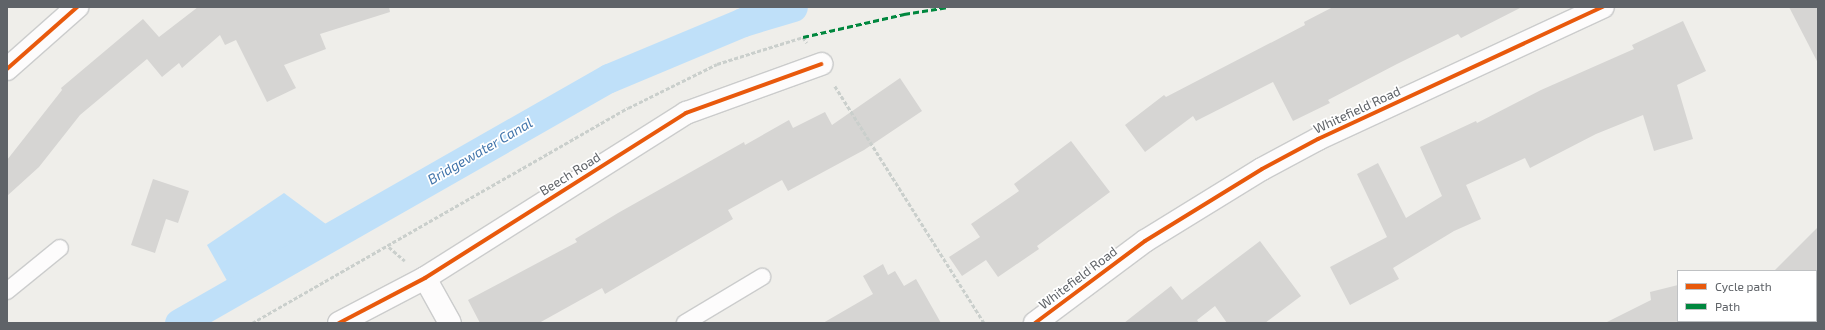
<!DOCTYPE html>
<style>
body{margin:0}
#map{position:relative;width:1825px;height:330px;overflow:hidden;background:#efeeea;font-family:"Exo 2",sans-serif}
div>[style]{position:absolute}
.water>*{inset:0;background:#bfe0f9}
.canal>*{height:29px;margin:-14.5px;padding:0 14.5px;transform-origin:14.5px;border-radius:14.5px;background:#bfe0f9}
.building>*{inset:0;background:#d6d5d3}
.path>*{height:2.5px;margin-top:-1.25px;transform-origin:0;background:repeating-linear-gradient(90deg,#cacfcc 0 4px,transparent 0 6px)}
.roads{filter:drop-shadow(1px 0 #cbcccc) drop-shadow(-1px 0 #cbcccc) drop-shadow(0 1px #cbcccc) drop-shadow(0 -1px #cbcccc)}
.service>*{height:16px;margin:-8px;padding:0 8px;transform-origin:8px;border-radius:8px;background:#fdfcfc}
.minor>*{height:22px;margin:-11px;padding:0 11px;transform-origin:11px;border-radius:11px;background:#fdfcfc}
.tertiary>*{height:22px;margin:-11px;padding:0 11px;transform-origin:11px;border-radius:11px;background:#fdfcfc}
.quiet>*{height:3px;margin-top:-1.5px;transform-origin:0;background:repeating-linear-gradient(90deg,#00873e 0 6px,transparent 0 9px)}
.cycleway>*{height:4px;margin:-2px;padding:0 2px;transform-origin:2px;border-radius:2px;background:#e8590c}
span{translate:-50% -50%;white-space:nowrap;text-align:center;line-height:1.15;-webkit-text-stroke:3.5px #fff;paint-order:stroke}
.street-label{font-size:13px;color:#5f6368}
.water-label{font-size:14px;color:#4174aa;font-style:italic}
.frame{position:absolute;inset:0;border:8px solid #5f6368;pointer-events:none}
.legend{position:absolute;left:1677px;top:270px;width:140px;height:52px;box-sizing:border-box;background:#fff;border:1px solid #bfc1c3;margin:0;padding:5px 7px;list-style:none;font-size:12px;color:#5f6368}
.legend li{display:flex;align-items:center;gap:8px;height:20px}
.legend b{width:20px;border:1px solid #bfc1c3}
</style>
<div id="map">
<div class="water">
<div style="clip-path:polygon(284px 193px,338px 233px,234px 293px,207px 245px)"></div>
</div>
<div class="canal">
<div style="left:179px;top:323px;width:495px;rotate:-29.7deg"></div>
<div style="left:609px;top:78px;width:145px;rotate:-22.7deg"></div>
<div style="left:743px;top:22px;width:52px;rotate:-16.7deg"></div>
</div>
<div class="building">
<div style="clip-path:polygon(198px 7px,389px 7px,390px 12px,320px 34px,326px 49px,284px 65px,296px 88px,267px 102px,236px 40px,225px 45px,220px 35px,182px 68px,179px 63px,162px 77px,147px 59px,80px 115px,39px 167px,7px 196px,7px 160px,62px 90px,61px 88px,143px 19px,159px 37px)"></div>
<div style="clip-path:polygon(1333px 7px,1522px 7px,1461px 38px,1458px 34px,1397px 64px,1328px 100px,1330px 103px,1293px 121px,1273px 82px,1196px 121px,1193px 116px,1145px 152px,1125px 125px,1164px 95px,1166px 97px,1305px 25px,1304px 22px)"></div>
<div style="clip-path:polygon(1789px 7px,1818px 7px,1818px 63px)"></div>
<div style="clip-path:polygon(1683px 21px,1706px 71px,1677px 85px,1693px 139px,1654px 151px,1643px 115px,1596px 134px,1530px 168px,1525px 158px,1466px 185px,1481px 219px,1454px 231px,1393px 268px,1399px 279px,1350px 305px,1330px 267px,1387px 237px,1357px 174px,1378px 163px,1406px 218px,1442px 196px,1420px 147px,1476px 121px,1477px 123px,1541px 90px,1634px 49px,1632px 45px)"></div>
<div style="clip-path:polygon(900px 78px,922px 111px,864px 150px,788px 191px,782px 180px,728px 210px,733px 219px,605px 294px,602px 288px,539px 323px,480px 323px,468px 300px,577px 242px,575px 239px,618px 213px,744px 142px,745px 145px,789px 120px,793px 128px,825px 112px,832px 125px)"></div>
<div style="clip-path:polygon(1071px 141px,1110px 192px,1037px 246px,1039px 249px,998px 277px,986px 260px,962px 276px,949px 257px,980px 237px,971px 224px,1019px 191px,1014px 184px)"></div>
<div style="clip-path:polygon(153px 179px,189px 191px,178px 223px,166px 219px,155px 253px,131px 245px)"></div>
<div style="clip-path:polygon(1818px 227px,1818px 271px,1774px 271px)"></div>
<div style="clip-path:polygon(1260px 241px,1301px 296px,1265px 323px,1227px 323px,1215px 306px,1197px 320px,1199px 323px,1124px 323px,1171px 286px,1182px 300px)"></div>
<div style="clip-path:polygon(883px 264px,888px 275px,895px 271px,904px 286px,916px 279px,941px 323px,823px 323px,873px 294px,863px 276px)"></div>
<div style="clip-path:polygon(1678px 285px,1678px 323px,1605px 323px,1651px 300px,1650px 292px)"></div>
</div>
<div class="path">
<div style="left:835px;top:86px;width:280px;rotate:57.8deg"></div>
<div style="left:389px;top:247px;width:21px;rotate:41deg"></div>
<div style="left:252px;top:323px;width:433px;rotate:-29.8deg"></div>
<div style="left:628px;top:108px;width:99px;rotate:-26.3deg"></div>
<div style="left:717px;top:64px;width:90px;rotate:-17.4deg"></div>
<div style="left:803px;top:37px;width:7px;rotate:56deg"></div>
</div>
<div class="roads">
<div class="service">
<div style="left:7px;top:291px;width:68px;rotate:-39.1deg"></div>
<div style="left:685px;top:323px;width:90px;rotate:-30.9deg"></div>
</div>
<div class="minor">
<div style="left:7px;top:69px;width:94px;rotate:-41.5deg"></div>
<div style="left:425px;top:278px;width:51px;rotate:60.9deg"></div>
<div style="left:339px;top:323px;width:97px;rotate:-27.6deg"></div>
<div style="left:425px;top:278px;width:309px;rotate:-32.3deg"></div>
<div style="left:686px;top:113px;width:144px;rotate:-19.9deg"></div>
</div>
<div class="tertiary">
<div style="left:1035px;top:323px;width:137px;rotate:-36.7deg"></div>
<div style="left:1145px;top:241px;width:137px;rotate:-31.6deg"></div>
<div style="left:1262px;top:169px;width:64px;rotate:-28.2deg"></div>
<div style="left:1318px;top:139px;width:314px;rotate:-24.9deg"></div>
</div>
</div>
<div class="quiet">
<div style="left:803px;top:37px;width:104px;rotate:-12.8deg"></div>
<div style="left:904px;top:14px;width:45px;rotate:-9deg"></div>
</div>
<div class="cycleway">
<div style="left:7px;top:69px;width:94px;rotate:-41.5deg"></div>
<div style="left:339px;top:323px;width:97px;rotate:-27.6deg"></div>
<div style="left:425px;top:278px;width:309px;rotate:-32.3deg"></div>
<div style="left:686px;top:113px;width:144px;rotate:-19.9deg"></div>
<div style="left:1035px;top:323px;width:137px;rotate:-36.7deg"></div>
<div style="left:1145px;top:241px;width:137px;rotate:-31.6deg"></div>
<div style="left:1262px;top:169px;width:64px;rotate:-28.2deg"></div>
<div style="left:1318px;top:139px;width:314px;rotate:-24.9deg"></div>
</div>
<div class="street-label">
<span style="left:1357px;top:110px;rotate:-25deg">Whitefield Road</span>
<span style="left:570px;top:174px;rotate:-32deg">Beech Road</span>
<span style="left:1078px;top:278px;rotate:-37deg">Whitefield Road</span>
</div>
<div class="water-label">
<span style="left:480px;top:151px;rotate:-30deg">Bridgewater Canal</span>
</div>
<div class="frame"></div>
<ul class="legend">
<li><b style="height:5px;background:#e8590c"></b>Cycle path</li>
<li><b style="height:5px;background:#00873e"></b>Path</li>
</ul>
</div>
